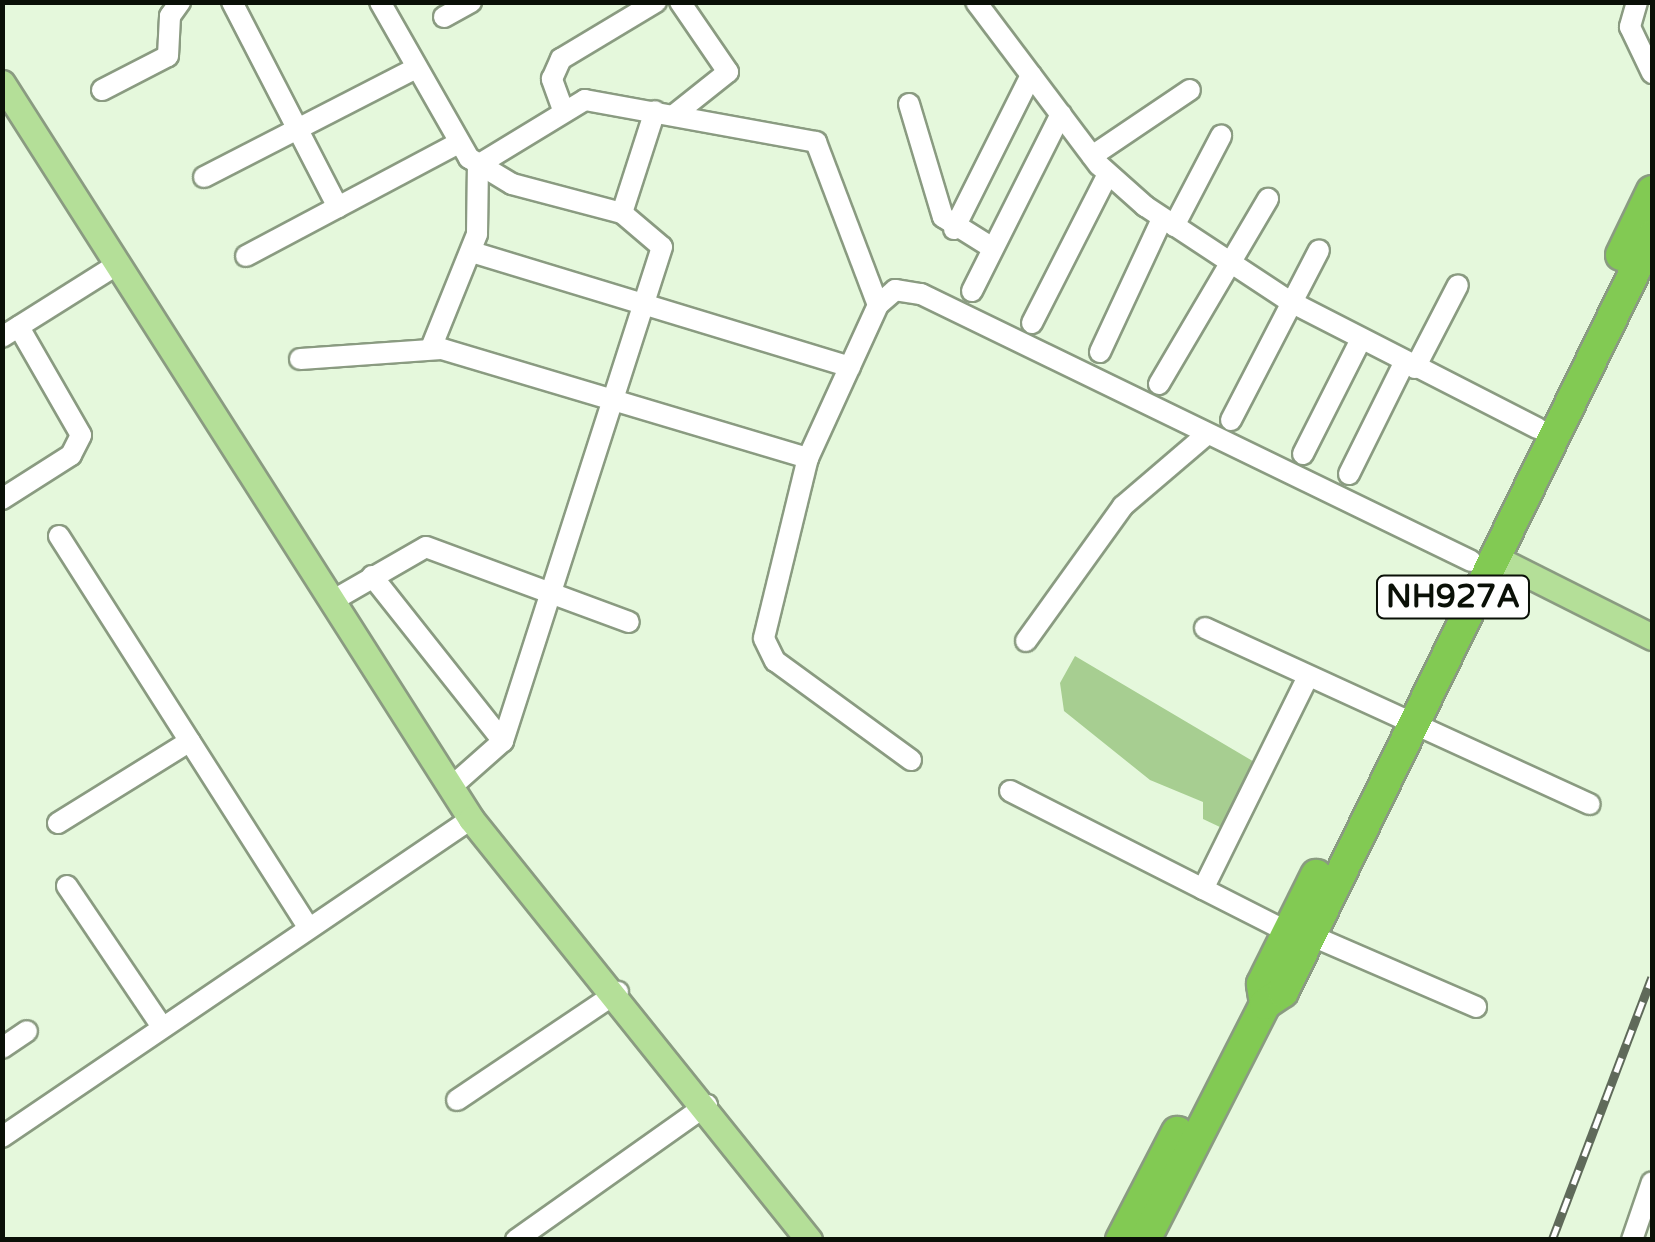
<!DOCTYPE html>
<style>
body{margin:0}
#map{position:relative;width:1655px;height:1242px;overflow:hidden;background:#e5f8dc;font-family:"Varela Round",sans-serif}
div>[style]{position:absolute}
.water>*{inset:0;background:#a7ce91}
.roads{filter:drop-shadow(2px 0 #8a9b81) drop-shadow(-2px 0 #8a9b81) drop-shadow(0 2px #8a9b81) drop-shadow(0 -2px #8a9b81)}
.minor>*{height:20px;margin:-10px;padding:0 10px;transform-origin:10px;border-radius:10px;background:#fff}
.major>*{height:25px;margin:-12.5px;padding:0 12.5px;transform-origin:12.5px;border-radius:12.5px;background:#b4df98}
.highway>*{height:30px;margin:-15px;padding:0 15px;transform-origin:15px;border-radius:15px;background:#82ca53}
.rail>*{height:9px;margin-top:-4.5px;transform-origin:0;background:repeating-linear-gradient(90deg,#fff 0 15px,#5f6a5a 0 30px);box-sizing:border-box;border-block:2px solid #5f6a5a}
span{translate:-50% -50%;white-space:nowrap;text-align:center;line-height:1.15;-webkit-text-stroke:8px #fff;paint-order:stroke}
.shield-label span{padding:2px 8px;background:#fff;border:2px solid;border-radius:8px;-webkit-text-stroke-width:0}
.shield-label{font-size:32px;color:#0a1007;font-weight:700}
.frame{position:absolute;inset:0;border:5px solid #0a1007;pointer-events:none}
</style>
<div id="map">
<div class="water">
<div style="clip-path:polygon(1075px 656px,1256px 763px,1222px 828px,1203px 819px,1203px 802px,1150px 780px,1064px 711px,1060px 683px)"></div>
</div>
<div class="roads">
<div class="minor">
<div style="left:232px;top:2px;width:231px;rotate:62.7deg"></div>
<div style="left:380px;top:2px;width:180px;rotate:60.3deg"></div>
<div style="left:469px;top:158px;width:50px;rotate:31.2deg"></div>
<div style="left:512px;top:184px;width:114px;rotate:14.8deg"></div>
<div style="left:622px;top:213px;width:52px;rotate:40.4deg"></div>
<div style="left:662px;top:247px;width:519px;rotate:107.84deg"></div>
<div style="left:503px;top:741px;width:69px;rotate:138.5deg"></div>
<div style="left:976px;top:2px;width:204px;rotate:53deg"></div>
<div style="left:1099px;top:165px;width:62px;rotate:41.7deg"></div>
<div style="left:1145px;top:206px;width:173px;rotate:33.4deg"></div>
<div style="left:1289px;top:301px;width:279px;rotate:27.1deg"></div>
<div style="left:1637px;top:2px;width:26px;rotate:106deg"></div>
<div style="left:1630px;top:27px;width:51px;rotate:64.4deg"></div>
<div style="left:444px;top:17px;width:31px;rotate:-29deg"></div>
<div style="left:102px;top:90px;width:74px;rotate:-27.3deg"></div>
<div style="left:168px;top:56px;width:40px;rotate:-87.1deg"></div>
<div style="left:170px;top:16px;width:17px;rotate:-54deg"></div>
<div style="left:909px;top:104px;width:118px;rotate:73.3deg"></div>
<div style="left:943px;top:217px;width:57px;rotate:32deg"></div>
<div style="left:562px;top:107px;width:30px;rotate:-110deg"></div>
<div style="left:552px;top:79px;width:22px;rotate:-66deg"></div>
<div style="left:561px;top:59px;width:111px;rotate:-31deg"></div>
<div style="left:674px;top:115px;width:69px;rotate:-38.5deg"></div>
<div style="left:728px;top:72px;width:85px;rotate:-124.4deg"></div>
<div style="left:1092px;top:156px;width:118px;rotate:-34deg"></div>
<div style="left:204px;top:177px;width:236px;rotate:-27.2deg"></div>
<div style="left:622px;top:213px;width:107px;rotate:-72.1deg"></div>
<div style="left:1174px;top:226px;width:102px;rotate:-62.4deg"></div>
<div style="left:954px;top:229px;width:172px;rotate:-63.4deg"></div>
<div style="left:472px;top:252px;width:395px;rotate:16.9deg"></div>
<div style="left:246px;top:256px;width:239px;rotate:-28deg"></div>
<div style="left:972px;top:291px;width:198px;rotate:-63.3deg"></div>
<div style="left:1032px;top:323px;width:167px;rotate:-63deg"></div>
<div style="left:2px;top:337px;width:137px;rotate:-32.2deg"></div>
<div style="left:431px;top:348px;width:123px;rotate:-68deg"></div>
<div style="left:477px;top:234px;width:69px;rotate:-89.2deg"></div>
<div style="left:478px;top:165px;width:125px;rotate:-31.3deg"></div>
<div style="left:585px;top:100px;width:235px;rotate:10.3deg"></div>
<div style="left:816px;top:142px;width:174px;rotate:69.2deg"></div>
<div style="left:1100px;top:352px;width:147px;rotate:-65deg"></div>
<div style="left:300px;top:359px;width:142px;rotate:-4deg"></div>
<div style="left:442px;top:349px;width:382px;rotate:16.6deg"></div>
<div style="left:1415px;top:368px;width:93px;rotate:-62.6deg"></div>
<div style="left:1159px;top:384px;width:215px;rotate:-59.5deg"></div>
<div style="left:1231px;top:420px;width:191px;rotate:-62.6deg"></div>
<div style="left:1303px;top:454px;width:127px;rotate:-63.2deg"></div>
<div style="left:1349px;top:474px;width:124px;rotate:-63.6deg"></div>
<div style="left:2px;top:499px;width:82px;rotate:-32.5deg"></div>
<div style="left:71px;top:455px;width:22px;rotate:-63deg"></div>
<div style="left:81px;top:435px;width:125px;rotate:-119.9deg"></div>
<div style="left:59px;top:536px;width:465px;rotate:57.5deg"></div>
<div style="left:372px;top:576px;width:211px;rotate:51.6deg"></div>
<div style="left:332px;top:601px;width:108px;rotate:-29.9deg"></div>
<div style="left:426px;top:547px;width:216px;rotate:20.3deg"></div>
<div style="left:1205px;top:628px;width:423px;rotate:24.6deg"></div>
<div style="left:1026px;top:641px;width:166px;rotate:-54.3deg"></div>
<div style="left:1123px;top:506px;width:109px;rotate:-40.5deg"></div>
<div style="left:911px;top:760px;width:168px;rotate:-143.9deg"></div>
<div style="left:775px;top:661px;width:25px;rotate:-116deg"></div>
<div style="left:764px;top:638px;width:185px;rotate:-76.3deg"></div>
<div style="left:808px;top:458px;width:168px;rotate:-65.4deg"></div>
<div style="left:878px;top:305px;width:23px;rotate:-41deg"></div>
<div style="left:895px;top:290px;width:26px;rotate:9deg"></div>
<div style="left:921px;top:294px;width:611px;rotate:25.89deg"></div>
<div style="left:1010px;top:791px;width:312px;rotate:26.9deg"></div>
<div style="left:58px;top:823px;width:155px;rotate:-31.8deg"></div>
<div style="left:67px;top:886px;width:166px;rotate:56deg"></div>
<div style="left:1203px;top:889px;width:237px;rotate:-63.7deg"></div>
<div style="left:1310px;top:935px;width:181px;rotate:23.4deg"></div>
<div style="left:2px;top:1048px;width:30px;rotate:-34deg"></div>
<div style="left:457px;top:1100px;width:194px;rotate:-33.9deg"></div>
<div style="left:2px;top:1137px;width:567px;rotate:-34.14deg"></div>
<div style="left:516px;top:1240px;width:234px;rotate:-35.3deg"></div>
<div style="left:1632px;top:1240px;width:61px;rotate:-71deg"></div>
</div>
<div class="major">
<div style="left:2px;top:83px;width:873px;rotate:57.49deg"></div>
<div style="left:471px;top:819px;width:540px;rotate:51.24deg"></div>
<div style="left:1493px;top:557px;width:178px;rotate:26.7deg"></div>
</div>
<div class="highway">
<div style="left:1621px;top:255px;width:71px;rotate:-64.2deg"></div>
<div style="left:1265px;top:1004px;width:20px;rotate:-99deg"></div>
<div style="left:1262px;top:984px;width:122px;rotate:-63.6deg"></div>
<div style="left:1121px;top:1240px;width:122px;rotate:-62.6deg"></div>
<div style="left:1145px;top:1240px;width:265px;rotate:-63deg"></div>
<div style="left:1265px;top:1004px;width:22px;rotate:-34deg"></div>
<div style="left:1283px;top:992px;width:841px;rotate:-63.98deg"></div>
</div>
</div>
<div class="rail">
<div style="left:1552px;top:1240px;width:281px;rotate:-69.2deg"></div>
</div>
<div class="shield-label">
<span style="left:1453px;top:597px">NH927A</span>
</div>
<div class="frame"></div>
</div>
